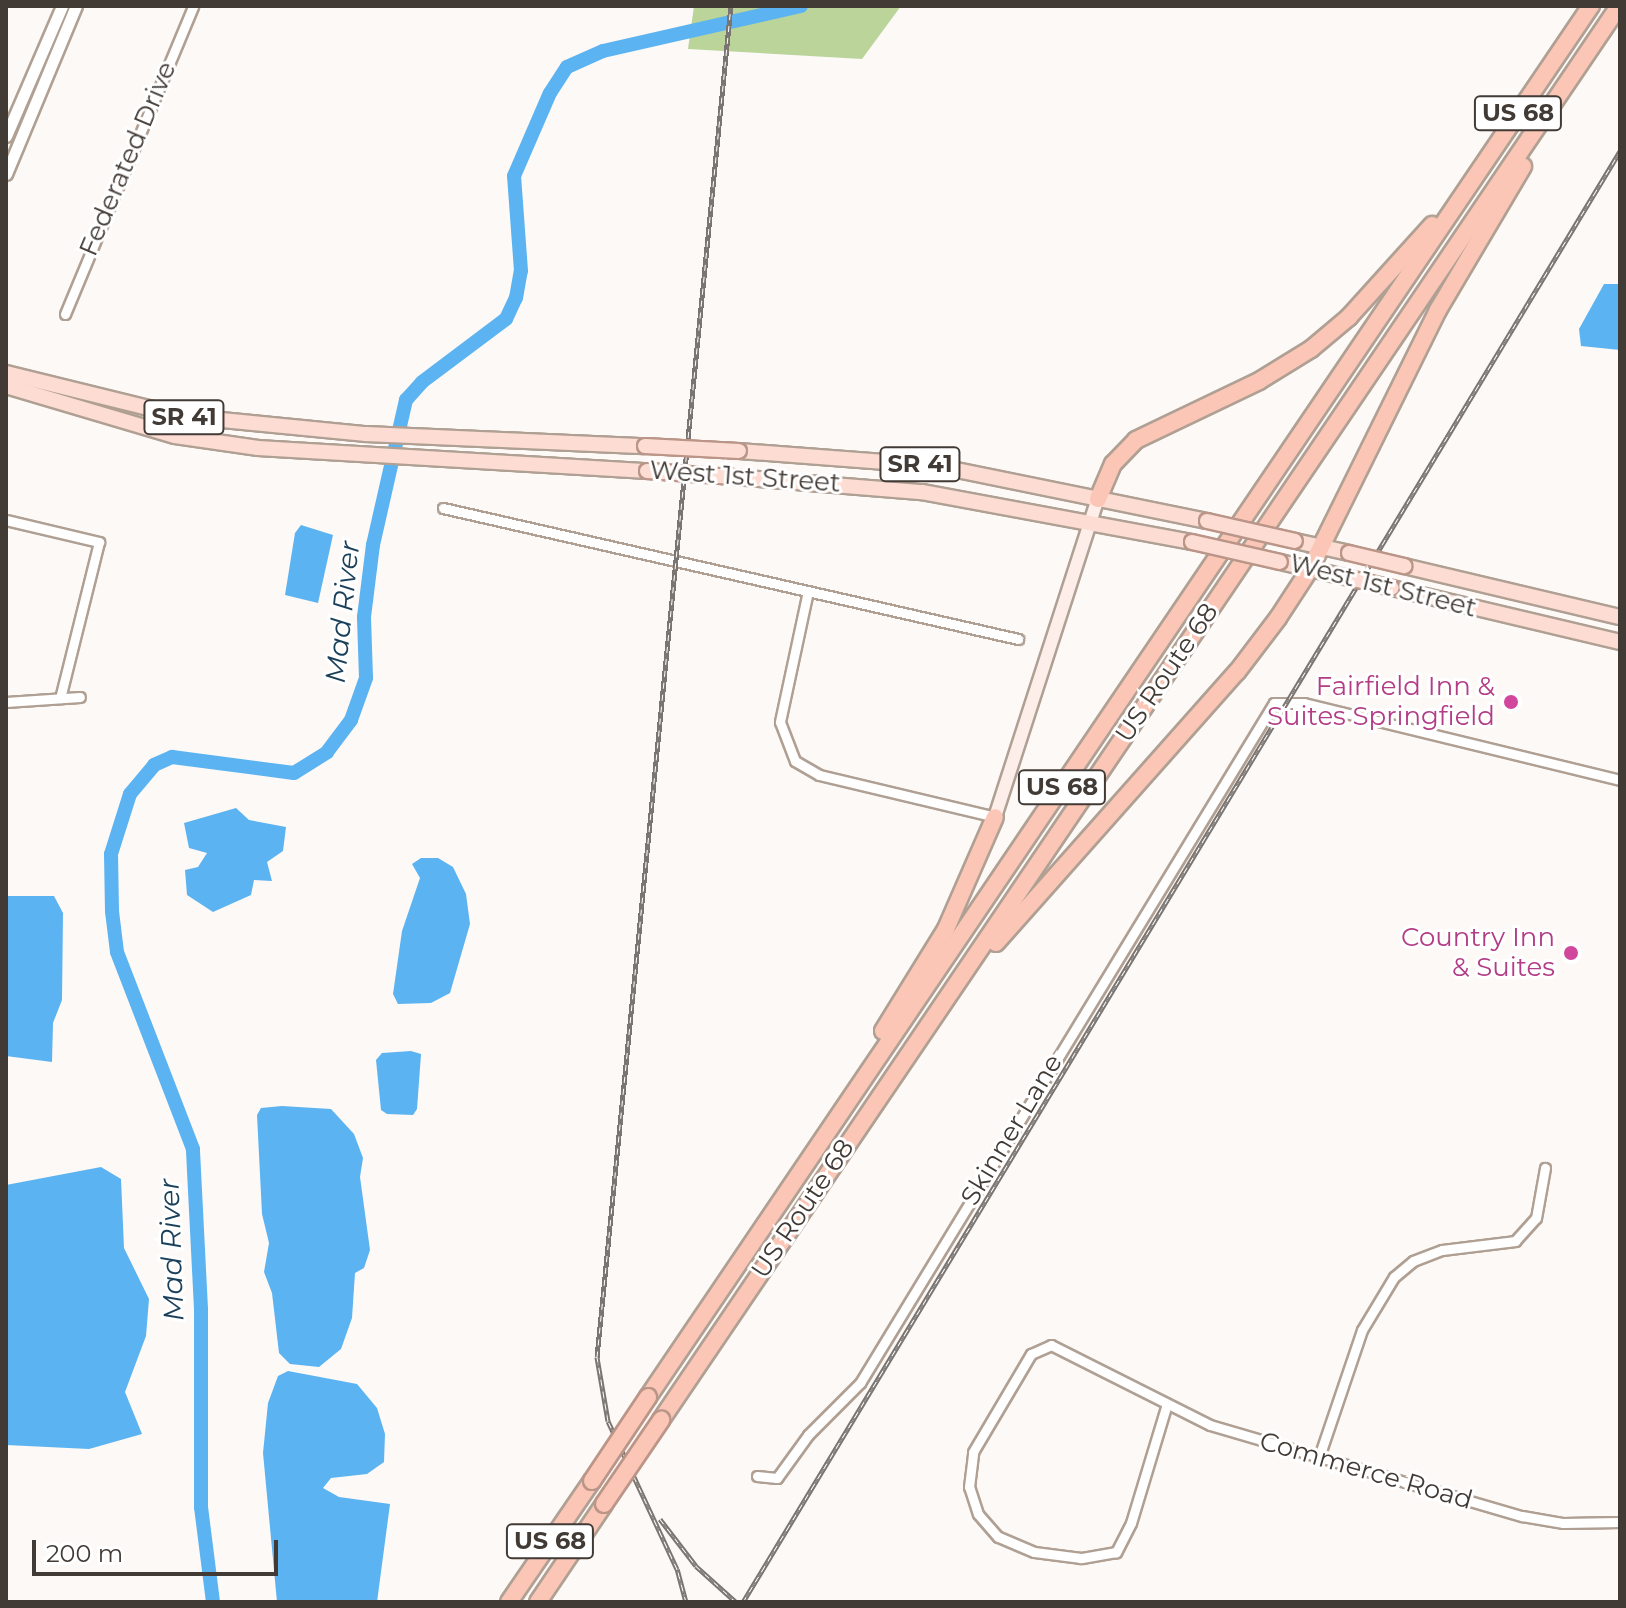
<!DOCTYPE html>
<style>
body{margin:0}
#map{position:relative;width:1626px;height:1608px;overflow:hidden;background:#fdf9f6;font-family:Montserrat,sans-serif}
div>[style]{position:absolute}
.green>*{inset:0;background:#bbd49a}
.water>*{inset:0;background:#5bb3f1}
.river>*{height:14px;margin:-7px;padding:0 7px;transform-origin:7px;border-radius:7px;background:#5bb3f1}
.roads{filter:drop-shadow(2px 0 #b0a094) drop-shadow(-2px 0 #b0a094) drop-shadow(0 2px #b0a094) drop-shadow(0 -2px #b0a094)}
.minor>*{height:9px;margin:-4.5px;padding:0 4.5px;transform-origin:4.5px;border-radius:4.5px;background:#fff}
.tertiary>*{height:11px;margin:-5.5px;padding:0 5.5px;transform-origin:5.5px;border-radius:5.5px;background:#fff}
.secondary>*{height:12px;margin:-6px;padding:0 6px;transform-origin:6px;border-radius:6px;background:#feeee9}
.primary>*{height:14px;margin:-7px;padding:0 7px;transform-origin:7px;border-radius:7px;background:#fdddd3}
.motorway>*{height:16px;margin:-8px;padding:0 8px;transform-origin:8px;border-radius:8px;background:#fbc6b5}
.rail>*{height:5px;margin-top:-2.5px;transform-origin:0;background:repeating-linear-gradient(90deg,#fff 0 6px,#7b7571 0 12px);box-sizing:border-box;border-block:2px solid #7b7571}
.bridges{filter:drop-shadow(2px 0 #ba9588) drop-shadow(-2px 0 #ba9588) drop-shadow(0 2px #ba9588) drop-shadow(0 -2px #ba9588)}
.primary-bridge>*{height:14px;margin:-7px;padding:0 7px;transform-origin:7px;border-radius:7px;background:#fdddd3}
.motorway-bridge>*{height:16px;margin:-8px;padding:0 8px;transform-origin:8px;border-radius:8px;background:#fbc6b5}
.dots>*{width:22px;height:22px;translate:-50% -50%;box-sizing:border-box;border:4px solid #fff;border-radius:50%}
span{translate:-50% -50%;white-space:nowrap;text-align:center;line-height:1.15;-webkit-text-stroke:6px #fff;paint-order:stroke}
.shield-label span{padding:2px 6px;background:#fff;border:2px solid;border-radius:6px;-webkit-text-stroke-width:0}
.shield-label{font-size:24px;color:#413a35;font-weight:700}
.street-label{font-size:26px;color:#413a35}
.hotel-label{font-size:26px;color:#b23c85}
.right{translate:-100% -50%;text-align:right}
.water-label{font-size:28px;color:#1a3f59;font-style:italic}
.frame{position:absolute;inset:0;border:8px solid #413a35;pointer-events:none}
.scale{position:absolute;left:32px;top:1540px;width:246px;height:36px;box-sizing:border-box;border:4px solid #413a35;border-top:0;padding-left:10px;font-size:24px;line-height:28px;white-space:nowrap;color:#413a35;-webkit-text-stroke:6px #fff;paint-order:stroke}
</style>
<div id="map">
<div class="green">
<div style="clip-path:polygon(694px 6px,901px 6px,862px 59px,688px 49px)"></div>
</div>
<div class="water">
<div style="clip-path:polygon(1604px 284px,1620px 284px,1620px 350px,1581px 346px,1579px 329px)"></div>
<div style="clip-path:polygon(301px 525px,333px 535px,318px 603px,285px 595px,295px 533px)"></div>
<div style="clip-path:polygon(236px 808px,249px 820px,286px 827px,283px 851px,267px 862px,272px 881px,254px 880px,251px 895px,213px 912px,187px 895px,185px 870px,198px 867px,207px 853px,189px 848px,184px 823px)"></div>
<div style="clip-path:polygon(421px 858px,438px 858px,453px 867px,466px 894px,470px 924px,450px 993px,431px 1003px,398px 1004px,393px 994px,402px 931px,420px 878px,412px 864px)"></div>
<div style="clip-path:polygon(6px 896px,54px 896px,63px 913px,62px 1000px,53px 1023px,52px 1062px,6px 1056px)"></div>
<div style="clip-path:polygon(411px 1051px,421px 1054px,417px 1109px,413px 1115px,387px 1114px,381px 1110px,376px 1060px,382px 1053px)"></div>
<div style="clip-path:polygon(282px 1106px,331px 1109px,354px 1134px,363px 1158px,360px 1177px,370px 1250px,364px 1268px,355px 1273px,352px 1318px,341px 1349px,319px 1367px,290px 1364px,279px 1353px,272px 1293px,264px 1272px,269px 1243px,262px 1214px,257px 1115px,261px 1108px)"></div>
<div style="clip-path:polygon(101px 1167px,121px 1179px,124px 1248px,149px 1299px,146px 1336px,125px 1392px,142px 1434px,89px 1449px,6px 1445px,6px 1185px)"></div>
<div style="clip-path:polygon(288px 1371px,357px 1384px,377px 1408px,385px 1434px,384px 1462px,367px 1474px,331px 1478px,323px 1488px,339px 1497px,390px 1504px,377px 1602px,277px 1602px,263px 1453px,268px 1403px,278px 1376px)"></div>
</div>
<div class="river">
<div style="left:213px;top:1602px;width:96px;rotate:-97.2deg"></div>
<div style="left:201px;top:1507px;width:198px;rotate:-90deg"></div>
<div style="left:201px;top:1309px;width:160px;rotate:-92.9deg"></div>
<div style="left:193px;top:1149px;width:211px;rotate:-111.1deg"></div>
<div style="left:117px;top:952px;width:41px;rotate:-97deg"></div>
<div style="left:112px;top:911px;width:57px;rotate:-91deg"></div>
<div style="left:111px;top:854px;width:63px;rotate:-72.4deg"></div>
<div style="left:130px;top:794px;width:38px;rotate:-50deg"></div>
<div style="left:154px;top:765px;width:20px;rotate:-24deg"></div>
<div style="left:172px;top:757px;width:123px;rotate:7.5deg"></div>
<div style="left:294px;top:773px;width:39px;rotate:-32deg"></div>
<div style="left:327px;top:752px;width:40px;rotate:-53deg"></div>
<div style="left:351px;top:720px;width:45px;rotate:-70.3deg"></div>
<div style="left:366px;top:678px;width:61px;rotate:-91.9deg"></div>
<div style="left:364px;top:617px;width:73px;rotate:-82.9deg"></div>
<div style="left:373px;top:545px;width:149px;rotate:-77.2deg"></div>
<div style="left:406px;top:400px;width:24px;rotate:-48deg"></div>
<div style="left:422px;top:382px;width:105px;rotate:-36.9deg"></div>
<div style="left:506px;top:319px;width:23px;rotate:-65deg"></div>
<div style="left:516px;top:298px;width:27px;rotate:-80deg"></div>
<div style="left:521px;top:271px;width:95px;rotate:-94.2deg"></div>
<div style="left:514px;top:176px;width:90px;rotate:-66.6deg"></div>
<div style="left:550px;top:93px;width:31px;rotate:-57deg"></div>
<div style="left:567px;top:67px;width:39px;rotate:-24deg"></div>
<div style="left:603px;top:51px;width:203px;rotate:-12.8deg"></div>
</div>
<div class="roads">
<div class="minor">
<div style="left:65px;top:314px;width:334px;rotate:-67.4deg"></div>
<div style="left:443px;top:508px;width:590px;rotate:12.83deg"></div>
<div style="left:6px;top:520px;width:96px;rotate:13.3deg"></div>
<div style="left:99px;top:542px;width:161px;rotate:104deg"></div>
<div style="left:808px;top:591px;width:134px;rotate:102.1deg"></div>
<div style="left:780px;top:722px;width:42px;rotate:69deg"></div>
<div style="left:795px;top:761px;width:28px;rotate:30deg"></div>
<div style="left:819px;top:775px;width:181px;rotate:13.4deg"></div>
<div style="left:6px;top:702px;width:74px;rotate:-3.9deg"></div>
<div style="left:1166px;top:1407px;width:121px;rotate:106.8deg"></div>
<div style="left:1131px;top:1523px;width:33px;rotate:117deg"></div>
<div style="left:1116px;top:1552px;width:36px;rotate:170deg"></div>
<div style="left:1081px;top:1558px;width:47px;rotate:-172.7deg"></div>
<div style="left:1034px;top:1552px;width:39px;rotate:-157deg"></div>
<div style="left:998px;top:1537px;width:30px;rotate:-131deg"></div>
<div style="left:978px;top:1514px;width:28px;rotate:-108deg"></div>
<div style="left:969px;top:1487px;width:35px;rotate:-83deg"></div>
<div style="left:973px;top:1452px;width:114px;rotate:-59.4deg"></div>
<div style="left:1031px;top:1354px;width:22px;rotate:-24deg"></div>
<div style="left:1051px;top:1345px;width:178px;rotate:26.7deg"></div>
<div style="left:1210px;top:1425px;width:325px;rotate:16.3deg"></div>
<div style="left:1522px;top:1516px;width:42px;rotate:9.7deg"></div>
<div style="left:1563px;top:1523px;width:57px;rotate:-1deg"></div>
<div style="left:1319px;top:1457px;width:134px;rotate:-71.3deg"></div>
<div style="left:1362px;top:1330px;width:62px;rotate:-58.9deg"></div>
<div style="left:1394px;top:1277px;width:25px;rotate:-40deg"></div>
<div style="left:1413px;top:1261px;width:31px;rotate:-21deg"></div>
<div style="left:1442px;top:1250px;width:74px;rotate:-7deg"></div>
<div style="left:1515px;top:1241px;width:31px;rotate:-48deg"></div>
<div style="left:1536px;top:1218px;width:51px;rotate:-79.8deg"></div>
<div style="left:757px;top:1476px;width:20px;rotate:6deg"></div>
<div style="left:777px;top:1478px;width:53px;rotate:-54.2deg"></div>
<div style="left:808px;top:1435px;width:74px;rotate:-45deg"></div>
<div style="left:860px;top:1383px;width:796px;rotate:-58.67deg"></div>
<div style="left:1274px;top:703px;width:30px"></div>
<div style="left:1304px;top:703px;width:325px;rotate:13.7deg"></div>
</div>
<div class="tertiary">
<div style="left:6px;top:136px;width:142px;rotate:-66.7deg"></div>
<div style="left:6px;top:174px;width:182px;rotate:-67.4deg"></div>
</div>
<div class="secondary">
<div style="left:995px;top:817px;width:334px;rotate:-72.1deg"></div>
</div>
<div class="primary">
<div style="left:6px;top:373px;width:180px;rotate:13.8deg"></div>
<div style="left:181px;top:416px;width:186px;rotate:5.6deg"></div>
<div style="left:366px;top:434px;width:279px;rotate:2.5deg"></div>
<div style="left:6px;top:386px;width:176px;rotate:16.5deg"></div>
<div style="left:175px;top:436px;width:84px;rotate:8.2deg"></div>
<div style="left:258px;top:448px;width:390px;rotate:3.4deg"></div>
<div style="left:739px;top:451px;width:199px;rotate:4.3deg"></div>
<div style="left:937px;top:466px;width:276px;rotate:11.5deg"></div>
<div style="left:734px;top:477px;width:189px;rotate:4.6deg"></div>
<div style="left:922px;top:492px;width:275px;rotate:10.5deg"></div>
<div style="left:1295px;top:541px;width:55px;rotate:12.5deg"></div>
<div style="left:1280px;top:562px;width:57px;rotate:13.1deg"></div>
<div style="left:1404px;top:566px;width:222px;rotate:13.3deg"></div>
<div style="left:1392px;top:588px;width:234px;rotate:13.3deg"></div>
</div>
<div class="motorway">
<div style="left:1098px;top:499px;width:38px;rotate:-67deg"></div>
<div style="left:1113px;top:464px;width:33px;rotate:-46deg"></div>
<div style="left:1136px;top:440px;width:136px;rotate:-25.6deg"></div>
<div style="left:1259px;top:381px;width:61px;rotate:-31.6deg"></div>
<div style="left:1311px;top:349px;width:50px;rotate:-40.1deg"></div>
<div style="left:1349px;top:317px;width:124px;rotate:-47.9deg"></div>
<div style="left:996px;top:943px;width:363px;rotate:-48.4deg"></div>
<div style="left:1237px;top:672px;width:68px;rotate:-52.8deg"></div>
<div style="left:1278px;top:618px;width:59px;rotate:-56.9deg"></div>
<div style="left:1310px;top:569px;width:289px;rotate:-63.7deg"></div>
<div style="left:1438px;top:310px;width:167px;rotate:-59.4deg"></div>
<div style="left:883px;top:1031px;width:120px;rotate:-58.3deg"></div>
<div style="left:946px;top:929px;width:122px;rotate:-66.4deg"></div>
<div style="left:648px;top:1397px;width:1681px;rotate:-55.87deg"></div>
<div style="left:661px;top:1420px;width:1708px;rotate:-55.88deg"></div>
<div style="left:509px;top:1602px;width:147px;rotate:-55.6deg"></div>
<div style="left:538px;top:1602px;width:118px;rotate:-56deg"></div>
</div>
</div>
<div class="rail">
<div style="left:660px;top:1519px;width:59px;rotate:52.5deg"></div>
<div style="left:696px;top:1566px;width:54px;rotate:42deg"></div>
<div style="left:686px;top:1602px;width:34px;rotate:-105deg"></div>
<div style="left:677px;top:1569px;width:163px;rotate:-115deg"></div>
<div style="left:608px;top:1421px;width:65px;rotate:-99.8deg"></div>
<div style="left:597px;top:1357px;width:1358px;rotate:-84.34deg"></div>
<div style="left:743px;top:1602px;width:1695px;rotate:-58.85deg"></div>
</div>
<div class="bridges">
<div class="primary-bridge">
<div style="left:645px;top:446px;width:94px;rotate:3deg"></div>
<div style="left:647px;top:471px;width:87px;rotate:3.9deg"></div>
<div style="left:1207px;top:521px;width:90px;rotate:12.8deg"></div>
<div style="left:1192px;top:542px;width:90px;rotate:12.8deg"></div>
<div style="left:1349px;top:553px;width:57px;rotate:13.3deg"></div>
<div style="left:1336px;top:575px;width:57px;rotate:13.1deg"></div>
</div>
<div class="motorway-bridge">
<div style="left:592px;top:1481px;width:101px;rotate:-56.3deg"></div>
<div style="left:604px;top:1504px;width:102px;rotate:-55.8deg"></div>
</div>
</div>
<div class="dots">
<div style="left:1511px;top:702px;background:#d1479c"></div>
<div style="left:1571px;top:953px;background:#d1479c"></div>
</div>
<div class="shield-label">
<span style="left:1518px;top:113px">US 68</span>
<span style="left:184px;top:417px">SR 41</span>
<span style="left:920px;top:464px">SR 41</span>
<span style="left:1062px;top:787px">US 68</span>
<span style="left:550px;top:1541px">US 68</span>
</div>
<div class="street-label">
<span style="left:128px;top:159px;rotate:-67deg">Federated Drive</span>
<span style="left:745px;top:477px;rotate:4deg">West 1st Street</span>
<span style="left:1383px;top:586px;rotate:14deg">West 1st Street</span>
<span style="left:1167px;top:673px;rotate:-56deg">US Route 68</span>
<span style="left:1012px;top:1130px;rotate:-59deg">Skinner Lane</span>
<span style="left:803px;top:1209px;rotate:-56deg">US Route 68</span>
<span style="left:1366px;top:1471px;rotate:16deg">Commerce Road</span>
</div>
<div class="hotel-label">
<span class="right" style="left:1495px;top:702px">Fairfield Inn &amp;<br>Suites Springfield</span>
<span class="right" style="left:1555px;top:953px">Country Inn<br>&amp; Suites</span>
</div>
<div class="water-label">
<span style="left:342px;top:612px;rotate:-84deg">Mad River</span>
<span style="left:171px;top:1250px;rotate:-92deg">Mad River</span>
</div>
<div class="frame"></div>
<div class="scale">200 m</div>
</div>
